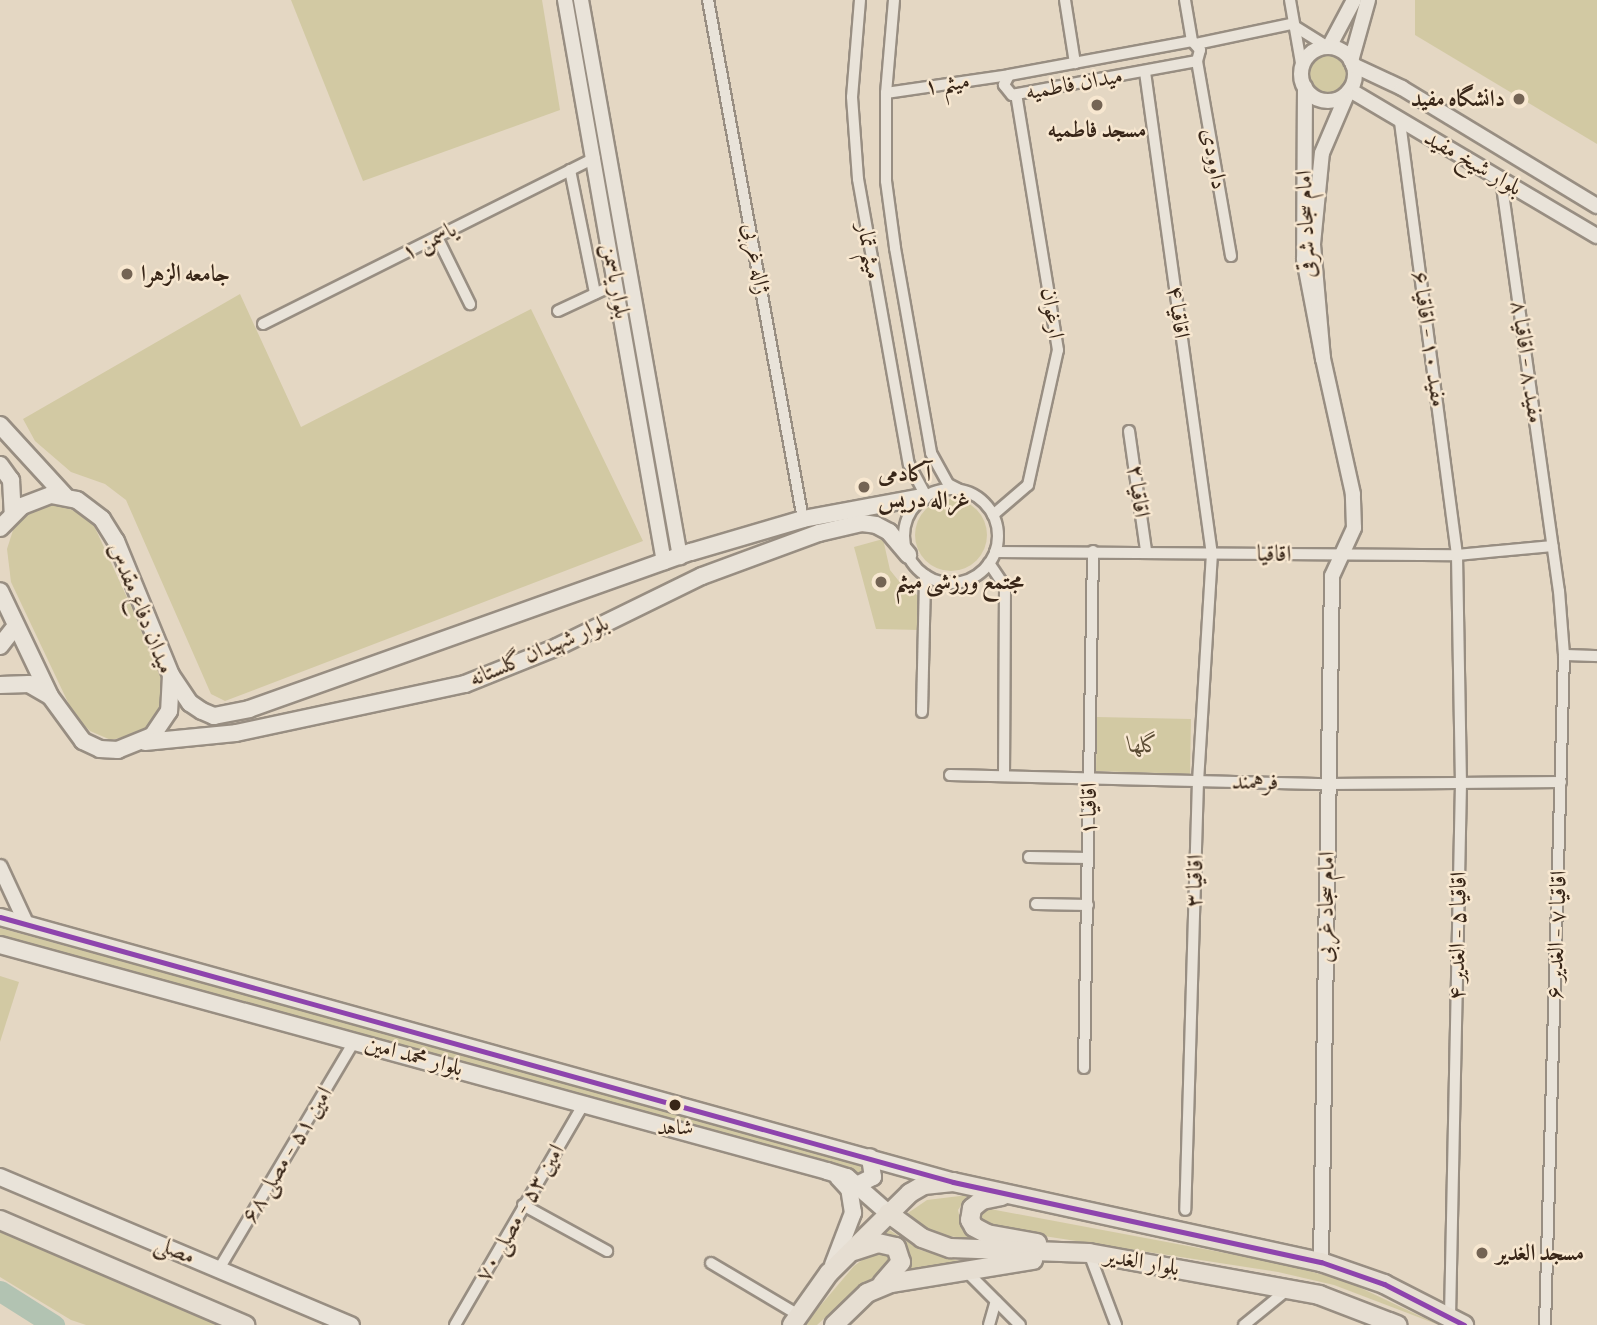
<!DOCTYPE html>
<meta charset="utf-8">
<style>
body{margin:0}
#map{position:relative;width:1597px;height:1325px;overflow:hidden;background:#e4d7c3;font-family:"Libre Bodoni",Amiri,serif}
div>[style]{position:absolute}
.green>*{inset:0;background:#d2c9a3}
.round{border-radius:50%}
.river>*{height:21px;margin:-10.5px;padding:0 10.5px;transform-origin:10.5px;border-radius:10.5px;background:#b2c3b2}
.roads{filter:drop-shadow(2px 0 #988e82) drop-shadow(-2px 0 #988e82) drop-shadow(0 2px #988e82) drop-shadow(0 -2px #988e82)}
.minor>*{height:10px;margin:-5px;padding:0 5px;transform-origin:5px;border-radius:5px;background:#e9e3d9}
.minor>.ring{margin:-5px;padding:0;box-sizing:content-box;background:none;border:10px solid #e9e3d9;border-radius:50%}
.tertiary>*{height:14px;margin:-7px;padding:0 7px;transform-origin:7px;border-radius:7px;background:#e9e3d9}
.tertiary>.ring{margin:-7px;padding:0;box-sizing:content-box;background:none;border:14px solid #e9e3d9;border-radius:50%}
.secondary>*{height:16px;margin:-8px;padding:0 8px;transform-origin:8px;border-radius:8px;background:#e9e3d9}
.primary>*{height:18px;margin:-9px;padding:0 9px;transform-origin:9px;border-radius:9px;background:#e6ded2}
.bus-1>*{height:5px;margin:-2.5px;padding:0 2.5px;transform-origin:2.5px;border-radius:2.5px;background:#8e44ad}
.dots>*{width:19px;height:19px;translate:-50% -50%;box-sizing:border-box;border:4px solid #f7e7d0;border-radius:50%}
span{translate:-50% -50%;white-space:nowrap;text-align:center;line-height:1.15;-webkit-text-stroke:5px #f7e7d0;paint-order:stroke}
.bus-label{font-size:21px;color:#382618}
.street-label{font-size:23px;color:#382618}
.poi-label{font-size:23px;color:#382618;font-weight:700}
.right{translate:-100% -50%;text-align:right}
.left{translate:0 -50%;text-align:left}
.park-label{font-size:23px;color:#5b4c34;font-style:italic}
</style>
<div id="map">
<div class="green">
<div style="clip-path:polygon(291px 0,542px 0,560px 110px,363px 181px)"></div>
<div style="clip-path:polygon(1415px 0,1597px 0,1597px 144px,1415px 35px)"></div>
<div class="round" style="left:1308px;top:54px;width:40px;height:40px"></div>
<div style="clip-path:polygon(240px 294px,301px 427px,531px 309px,643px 541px,225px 701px,211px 694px,126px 500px,105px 484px,71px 472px,35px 441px,23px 419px)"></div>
<div class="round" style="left:915px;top:499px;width:72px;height:72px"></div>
<div style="clip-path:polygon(59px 504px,91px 519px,163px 676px,159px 710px,149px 726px,132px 735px,111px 740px,90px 731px,74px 715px,11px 582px,7px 549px,15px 524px,33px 509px)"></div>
<div style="clip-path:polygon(883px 539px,890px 570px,902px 585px,920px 597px,920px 630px,876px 629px,854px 547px)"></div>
<div style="clip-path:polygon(1097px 717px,1191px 719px,1190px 774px,1096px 771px)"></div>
<div style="clip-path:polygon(0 928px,822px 1152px,860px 1166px,863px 1173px,859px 1176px,820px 1160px,9px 940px,0 937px)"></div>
<div style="clip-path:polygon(0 976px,19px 982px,0 1042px)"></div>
<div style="clip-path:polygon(968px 1195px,958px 1210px,962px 1228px,1000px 1241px,935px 1235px,905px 1215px,927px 1200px)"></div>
<div style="clip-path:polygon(985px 1208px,1279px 1263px,1346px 1281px,1439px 1325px,1334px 1285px,1278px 1272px,992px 1228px,978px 1222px,980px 1209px)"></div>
<div style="clip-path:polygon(0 1225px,233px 1325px,86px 1325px,71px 1320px,0 1277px)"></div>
<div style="clip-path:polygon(888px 1229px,920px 1250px,963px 1262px,905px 1270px,911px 1260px,904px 1246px,876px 1241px)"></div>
<div style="clip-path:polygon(888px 1250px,893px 1261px,885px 1272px,854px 1291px,817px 1325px,804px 1325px,854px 1266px,873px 1252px)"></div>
</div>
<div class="river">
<div style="left:0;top:1291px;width:64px;rotate:32.2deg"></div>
</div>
<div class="roads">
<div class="minor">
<div style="left:708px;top:0;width:528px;rotate:79.63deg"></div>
<div style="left:860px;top:0;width:97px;rotate:94.7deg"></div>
<div style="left:852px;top:97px;width:82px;rotate:85.8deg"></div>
<div style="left:858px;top:179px;width:290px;rotate:79.9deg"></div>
<div style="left:909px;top:464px;width:36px;rotate:62deg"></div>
<div style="left:894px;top:0;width:93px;rotate:94.9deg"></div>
<div style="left:886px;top:93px;width:88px;rotate:90deg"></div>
<div style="left:886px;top:181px;width:68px;rotate:82.3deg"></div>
<div style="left:895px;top:248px;width:208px;rotate:80deg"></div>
<div style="left:931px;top:453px;width:35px;rotate:61deg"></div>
<div style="left:948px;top:484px;width:11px;rotate:27deg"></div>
<div style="left:1065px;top:0;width:64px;rotate:81deg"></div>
<div style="left:1185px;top:0;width:42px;rotate:80.3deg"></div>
<div style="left:1290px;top:0;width:70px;rotate:80.1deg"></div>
<div style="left:1192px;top:41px;width:12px;rotate:48deg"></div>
<div style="left:1200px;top:50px;width:11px;rotate:105deg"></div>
<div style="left:1197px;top:61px;width:188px;rotate:169.6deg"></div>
<div style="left:1012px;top:95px;width:13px;rotate:-129deg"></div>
<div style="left:1004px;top:85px;width:11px;rotate:-63deg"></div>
<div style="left:1009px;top:75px;width:186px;rotate:-10.5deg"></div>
<div style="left:1196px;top:44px;width:97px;rotate:-11.9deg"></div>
<div style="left:1291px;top:24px;width:44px;rotate:31.9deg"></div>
<div style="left:1197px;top:61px;width:198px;rotate:80.1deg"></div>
<div style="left:1145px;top:72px;width:486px;rotate:82.1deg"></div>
<div style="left:1212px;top:553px;width:228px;rotate:93.5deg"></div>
<div style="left:1198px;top:781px;width:429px;rotate:91.7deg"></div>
<div style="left:886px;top:93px;width:124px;rotate:-8.3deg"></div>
<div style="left:1400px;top:122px;width:437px;rotate:82.5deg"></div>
<div style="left:1457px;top:555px;width:228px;rotate:89deg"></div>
<div style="left:1461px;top:783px;width:534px;rotate:91.18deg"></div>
<div style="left:570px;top:170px;width:126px;rotate:78.5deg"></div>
<div style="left:1501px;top:179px;width:416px;rotate:82deg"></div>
<div style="left:1559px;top:591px;width:64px;rotate:85.5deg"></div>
<div style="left:1564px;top:655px;width:670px;rotate:91.62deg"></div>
<div style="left:437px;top:237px;width:75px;rotate:63.8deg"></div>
<div style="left:558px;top:311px;width:64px;rotate:-25deg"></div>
<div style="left:263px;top:324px;width:371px;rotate:-26.6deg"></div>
<div style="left:1129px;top:431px;width:121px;rotate:81.9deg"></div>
<div class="ring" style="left:904px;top:489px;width:84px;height:84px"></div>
<div style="left:993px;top:515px;width:46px;rotate:-40.6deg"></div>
<div style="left:1028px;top:485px;width:138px;rotate:-77.5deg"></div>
<div style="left:1058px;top:350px;width:259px;rotate:-99.3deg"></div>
<div style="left:995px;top:552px;width:462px;rotate:0.4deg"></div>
<div style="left:1457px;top:555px;width:96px;rotate:-5.4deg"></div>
<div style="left:989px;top:563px;width:29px;rotate:56deg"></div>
<div style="left:1005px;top:587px;width:189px;rotate:90.3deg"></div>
<div style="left:1564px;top:655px;width:33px;rotate:2deg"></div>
<div style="left:922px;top:712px;width:137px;rotate:-88.7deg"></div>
<div style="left:950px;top:775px;width:378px;rotate:1.4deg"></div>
<div style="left:1328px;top:784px;width:233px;rotate:-0.5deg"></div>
<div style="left:1029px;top:857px;width:59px;rotate:1deg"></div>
<div style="left:1036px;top:904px;width:52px;rotate:1.1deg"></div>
<div style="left:1084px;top:1068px;width:517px;rotate:-89deg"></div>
<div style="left:523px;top:1205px;width:96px;rotate:28.7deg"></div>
<div style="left:1089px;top:1253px;width:77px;rotate:69.4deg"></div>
<div style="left:711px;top:1263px;width:100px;rotate:30.7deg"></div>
<div style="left:219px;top:1269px;width:266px;rotate:-59.3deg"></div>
<div style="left:964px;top:1269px;width:79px;rotate:45deg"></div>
<div style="left:455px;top:1325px;width:258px;rotate:-59.8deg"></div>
<div style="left:989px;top:1325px;width:25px;rotate:-74deg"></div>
<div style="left:1244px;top:1325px;width:55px;rotate:-39.1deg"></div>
</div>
<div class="tertiary">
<div style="left:565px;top:0;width:571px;rotate:80.01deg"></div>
<div style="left:581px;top:0;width:566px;rotate:79.92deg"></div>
<div style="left:1329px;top:47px;width:53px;rotate:-62deg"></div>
<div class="ring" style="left:1301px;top:47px;width:40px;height:40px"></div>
<div style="left:1351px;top:61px;width:63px;rotate:-74.4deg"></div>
<div style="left:1353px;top:65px;width:54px;rotate:25.1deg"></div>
<div style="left:1402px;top:88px;width:228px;rotate:31.2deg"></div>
<div style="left:1305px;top:87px;width:172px;rotate:90.3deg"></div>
<div style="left:1304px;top:259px;width:102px;rotate:79.2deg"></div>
<div style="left:1323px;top:359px;width:115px;rotate:-95deg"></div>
<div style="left:1313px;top:244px;width:91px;rotate:-84.4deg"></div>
<div style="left:1322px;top:153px;width:66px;rotate:-66.9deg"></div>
<div style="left:1350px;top:90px;width:287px;rotate:30.6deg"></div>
<div style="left:0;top:867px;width:62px;rotate:65.1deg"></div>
<div style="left:1321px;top:1262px;width:686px;rotate:-89.08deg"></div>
<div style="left:1332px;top:576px;width:53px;rotate:-65.4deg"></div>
<div style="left:1354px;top:528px;width:34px;rotate:-92deg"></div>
<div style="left:1353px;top:494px;width:138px;rotate:-102.5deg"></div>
</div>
<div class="secondary">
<div style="left:0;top:425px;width:96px;rotate:47.5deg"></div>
<div style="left:0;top:465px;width:19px;rotate:54deg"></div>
<div style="left:11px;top:480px;width:33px;rotate:87deg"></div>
<div style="left:0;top:528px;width:31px;rotate:-45deg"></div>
<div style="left:22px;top:506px;width:31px;rotate:-21deg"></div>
<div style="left:51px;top:495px;width:26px;rotate:11deg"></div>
<div style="left:77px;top:500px;width:31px;rotate:37deg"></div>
<div style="left:102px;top:519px;width:26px;rotate:58deg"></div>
<div style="left:116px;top:541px;width:145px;rotate:67.7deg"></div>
<div style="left:171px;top:675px;width:36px;rotate:93deg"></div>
<div style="left:169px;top:711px;width:30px;rotate:124deg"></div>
<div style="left:152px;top:736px;width:37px;rotate:158deg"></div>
<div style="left:118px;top:750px;width:18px;rotate:-177deg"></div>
<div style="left:100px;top:749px;width:19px;rotate:-155deg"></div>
<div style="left:83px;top:741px;width:56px;rotate:-126.3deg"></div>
<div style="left:50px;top:696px;width:116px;rotate:-115.5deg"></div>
<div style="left:0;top:646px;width:24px;rotate:-52deg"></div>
<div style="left:171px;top:675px;width:34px;rotate:56deg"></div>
<div style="left:190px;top:703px;width:14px;rotate:34deg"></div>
<div style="left:202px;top:711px;width:13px;rotate:23deg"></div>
<div style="left:214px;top:716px;width:36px;rotate:-11deg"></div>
<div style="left:249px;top:709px;width:469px;rotate:-19.6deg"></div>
<div style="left:691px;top:552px;width:117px;rotate:-16.4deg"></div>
<div style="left:803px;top:519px;width:122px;rotate:-10.4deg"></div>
<div style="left:0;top:685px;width:29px;rotate:-2deg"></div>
<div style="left:29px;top:684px;width:24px;rotate:30deg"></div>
<div style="left:145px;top:742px;width:91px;rotate:-5.6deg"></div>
<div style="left:236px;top:733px;width:234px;rotate:-12.1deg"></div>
<div style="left:465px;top:684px;width:99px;rotate:-21.9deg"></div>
<div style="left:557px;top:647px;width:161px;rotate:-26.1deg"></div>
<div style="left:702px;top:576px;width:125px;rotate:-20.2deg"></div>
<div style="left:819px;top:533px;width:44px;rotate:-13.1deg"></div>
<div style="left:862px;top:523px;width:14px;rotate:8deg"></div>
<div style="left:876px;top:525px;width:15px;rotate:28deg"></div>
<div style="left:889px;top:532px;width:30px;rotate:50deg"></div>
<div style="left:0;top:917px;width:987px;rotate:15.51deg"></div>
<div style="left:0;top:945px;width:857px;rotate:15.28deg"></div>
<div style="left:827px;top:1171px;width:21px;rotate:17deg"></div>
<div style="left:847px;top:1177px;width:55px;rotate:41.3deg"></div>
<div style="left:0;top:1177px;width:381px;rotate:22.9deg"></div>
<div style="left:857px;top:1185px;width:18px;rotate:-27deg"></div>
<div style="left:873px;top:1177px;width:20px;rotate:-99deg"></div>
<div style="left:833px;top:1265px;width:56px;rotate:-69deg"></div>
<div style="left:853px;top:1213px;width:24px;rotate:-99deg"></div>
<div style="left:849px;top:1189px;width:16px;rotate:-133deg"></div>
</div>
<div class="primary">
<div style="left:1002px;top:1196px;width:20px;rotate:169deg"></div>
<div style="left:982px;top:1200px;width:13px;rotate:141deg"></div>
<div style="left:972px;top:1208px;width:12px;rotate:99deg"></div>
<div style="left:970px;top:1220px;width:8px;rotate:60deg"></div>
<div style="left:974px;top:1227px;width:15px;rotate:28deg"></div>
<div style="left:987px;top:1234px;width:51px;rotate:10.2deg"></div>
<div style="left:888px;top:1213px;width:42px;rotate:36.3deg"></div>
<div style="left:922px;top:1238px;width:30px;rotate:20deg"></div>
<div style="left:950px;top:1248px;width:139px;rotate:2.1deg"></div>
<div style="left:1089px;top:1253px;width:234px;rotate:10.3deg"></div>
<div style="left:1319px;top:1295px;width:84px;rotate:21deg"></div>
<div style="left:0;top:1220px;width:267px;rotate:23.2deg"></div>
<div style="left:854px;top:1251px;width:25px;rotate:-18deg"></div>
<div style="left:878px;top:1243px;width:18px;rotate:13deg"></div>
<div style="left:896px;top:1247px;width:16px;rotate:72deg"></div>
<div style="left:901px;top:1262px;width:29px;rotate:131deg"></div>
<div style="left:792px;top:1325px;width:64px;rotate:-54.6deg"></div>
<div style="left:829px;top:1273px;width:114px;rotate:-44.6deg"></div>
<div style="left:910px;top:1193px;width:16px;rotate:-30deg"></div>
<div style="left:924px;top:1185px;width:29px;rotate:-6deg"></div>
<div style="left:953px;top:1182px;width:377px;rotate:12.3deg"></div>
<div style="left:1321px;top:1262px;width:67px;rotate:19.2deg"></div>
<div style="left:1384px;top:1284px;width:90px;rotate:27.1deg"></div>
<div style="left:834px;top:1325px;width:46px;rotate:-44.1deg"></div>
<div style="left:867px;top:1293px;width:26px;rotate:-23deg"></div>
<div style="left:891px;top:1283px;width:144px;rotate:-9.2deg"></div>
</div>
</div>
<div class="bus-1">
<div style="left:0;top:917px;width:989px;rotate:15.54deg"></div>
<div style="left:953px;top:1182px;width:377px;rotate:12.3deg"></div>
<div style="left:1321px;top:1262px;width:67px;rotate:19.2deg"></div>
<div style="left:1384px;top:1284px;width:90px;rotate:27.1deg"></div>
</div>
<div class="dots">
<div style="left:1519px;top:99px;background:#746454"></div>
<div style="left:1097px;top:105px;background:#746454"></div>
<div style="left:127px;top:274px;background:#746454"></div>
<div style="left:864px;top:487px;background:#746454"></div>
<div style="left:881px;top:582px;background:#746454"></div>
<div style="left:675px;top:1105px;background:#382618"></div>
<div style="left:1482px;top:1253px;background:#746454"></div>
</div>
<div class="bus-label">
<span style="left:675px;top:1128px">شاهد</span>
</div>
<div class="street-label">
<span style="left:947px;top:84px;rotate:-8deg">میثم ۱</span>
<span style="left:1074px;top:84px;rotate:-10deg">میدان فاطمیه</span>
<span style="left:1214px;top:159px;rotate:80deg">داوودی</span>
<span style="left:1473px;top:163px;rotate:30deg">بلوار شیخ مفید</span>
<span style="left:1306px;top:224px;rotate:-92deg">امام سجاد شرقی</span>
<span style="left:429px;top:241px;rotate:-27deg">یاسمن ۱</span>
<span style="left:869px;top:251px;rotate:80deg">میثم تمار</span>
<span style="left:756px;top:259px;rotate:80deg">ژاله غربی</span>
<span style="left:616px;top:281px;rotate:80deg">بلوار یاسمن</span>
<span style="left:1178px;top:312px;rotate:82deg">اقاقیا ۴</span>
<span style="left:1052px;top:313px;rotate:81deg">ارغوان</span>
<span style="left:1429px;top:339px;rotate:82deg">مفید ۱۰ - اقاقیا ۶</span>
<span style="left:1527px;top:362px;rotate:82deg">مفید ۸ - اقاقیا ۸</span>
<span style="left:1138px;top:491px;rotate:82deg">اقاقیا ۲</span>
<span style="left:1274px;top:554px;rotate:1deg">اقاقیا</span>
<span style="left:141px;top:608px;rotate:68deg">میدان دفاع مقدس</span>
<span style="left:539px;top:651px;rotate:-23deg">بلوار شهیدان گلستانه</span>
<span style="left:1255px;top:782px;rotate:1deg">فرهمند</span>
<span style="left:1089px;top:809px;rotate:-89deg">اقاقیا ۱</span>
<span style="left:1195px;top:881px;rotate:-88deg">اقاقیا ۳</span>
<span style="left:1326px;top:907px;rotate:-89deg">امام سجاد غربی</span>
<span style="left:1557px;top:935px;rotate:-88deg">اقاقیا ۷ - الغدیر ۶</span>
<span style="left:1458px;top:936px;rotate:-89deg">اقاقیا ۵ - الغدیر ۴</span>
<span style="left:414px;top:1056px;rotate:15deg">بلوار محمد امین</span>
<span style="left:287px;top:1155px;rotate:-59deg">امین ۵۱ - مصلی ۶۸</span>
<span style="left:520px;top:1213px;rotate:-60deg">امین ۵۳ - مصلی ۷۰</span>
<span style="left:175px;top:1250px;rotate:23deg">مصلی</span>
<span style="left:1142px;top:1262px;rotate:10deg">بلوار الغدیر</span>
</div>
<div class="poi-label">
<span class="right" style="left:1505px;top:99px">دانشگاه مفید</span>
<span style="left:1097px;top:130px">مسجد فاطمیه</span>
<span class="left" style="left:141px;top:274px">جامعه الزهرا</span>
<span class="left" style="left:878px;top:487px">آکادمی<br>غزاله دریس</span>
<span class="left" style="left:895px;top:582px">مجتمع ورزشی میثم</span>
<span class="left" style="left:1496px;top:1253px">مسجد الغدیر</span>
</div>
<div class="park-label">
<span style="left:1144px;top:745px">گلها</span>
</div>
</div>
